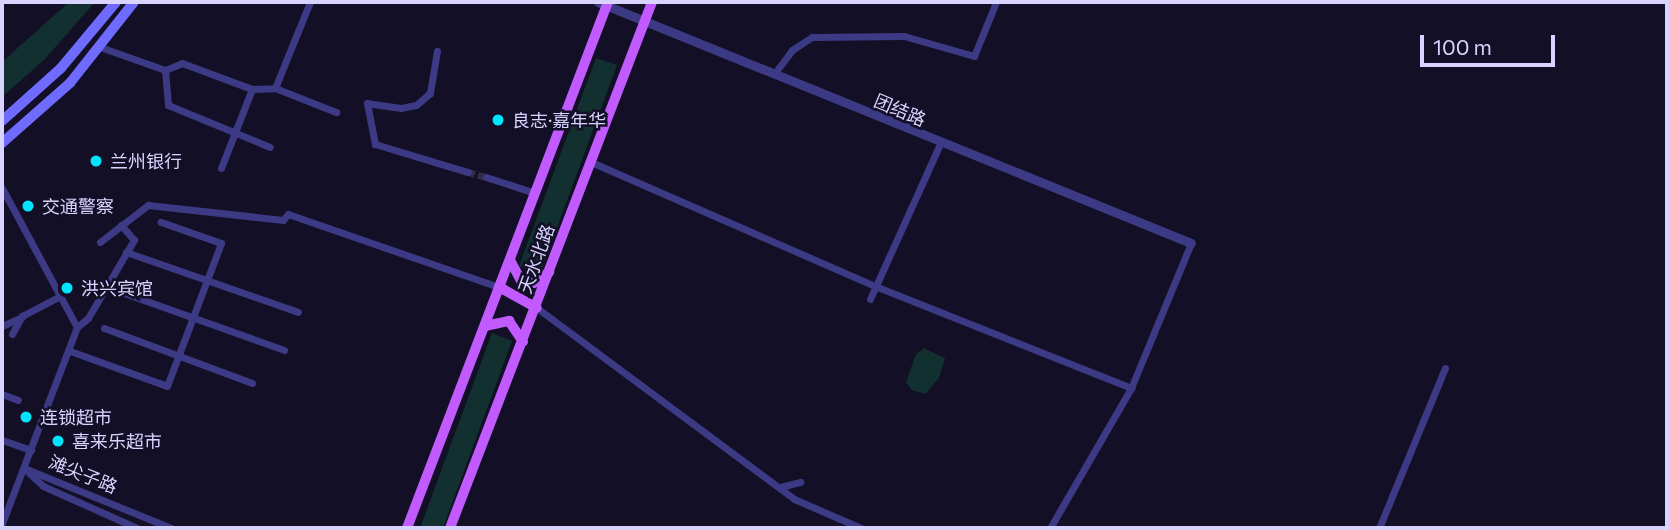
<!DOCTYPE html>
<meta charset="utf-8">
<style>
body{margin:0}
#map{position:relative;width:1669px;height:530px;overflow:hidden;background:#130f26;font-family:Commissioner,"Noto Sans SC",sans-serif}
div>[style]{position:absolute}
.green>*{inset:0;background:#12302f}
.minor-tunnel>*{height:7px;margin-top:-3.5px;transform-origin:0;background:repeating-linear-gradient(90deg,#312d47 0 7px,transparent 0 10.5px)}
.minor>*{height:7px;margin:-3.5px;padding:0 3.5px;transform-origin:3.5px;border-radius:3.5px;background:#3d3a85}
.tertiary>*{height:9px;margin:-4.5px;padding:0 4.5px;transform-origin:4.5px;border-radius:4.5px;background:#3d3a85}
.secondary>*{height:10px;margin:-5px;padding:0 5px;transform-origin:5px;border-radius:5px;background:#6f6bff}
.primary>*{height:10px;margin:-5px;padding:0 5px;transform-origin:5px;border-radius:5px;background:#c25bff}
.dots>*{width:19px;height:19px;translate:-50% -50%;box-sizing:border-box;border:4px solid #130f26;border-radius:50%}
span{translate:-50% -50%;white-space:nowrap;text-align:center;line-height:1.15;-webkit-text-stroke:5px #130f26;paint-order:stroke}
.street-label{font-size:18px;color:#d9d4ff}
.poi-label{font-size:18px;color:#d9d4ff}
.left{translate:0 -50%;text-align:left}
.frame{position:absolute;inset:0;border:4px solid #d9d4ff;pointer-events:none}
.scale{position:absolute;left:1420px;top:35px;width:135px;height:32px;box-sizing:border-box;border:4px solid #d9d4ff;border-top:0;padding-left:9px;font-size:21px;line-height:24px;white-space:nowrap;color:#d9d4ff;-webkit-text-stroke:5px #130f26;paint-order:stroke}
</style>
<div id="map">
<div class="green">
<div style="clip-path:polygon(69px 2px,95px 2px,45px 59px,2px 97px,2px 62px)"></div>
<div style="clip-path:polygon(596px 58px,617px 65px,540px 274px,519px 266px)"></div>
<div style="clip-path:polygon(492px 333px,512px 341px,443px 528px,420px 528px)"></div>
<div style="clip-path:polygon(924px 348px,945px 358px,939px 378px,925px 394px,912px 390px,906px 382px,916px 354px)"></div>
</div>
<div class="minor-tunnel">
<div style="left:468px;top:172px;width:19px;rotate:16deg"></div>
</div>
<div class="minor">
<div style="left:100px;top:47px;width:69px;rotate:19.5deg"></div>
<div style="left:165px;top:70px;width:18px;rotate:-22deg"></div>
<div style="left:182px;top:63px;width:75px;rotate:20.4deg"></div>
<div style="left:252px;top:89px;width:23px;rotate:-2deg"></div>
<div style="left:275px;top:88px;width:93px;rotate:-67.9deg"></div>
<div style="left:437px;top:51px;width:43px;rotate:99.5deg"></div>
<div style="left:430px;top:93px;width:18px;rotate:139deg"></div>
<div style="left:416px;top:105px;width:15px;rotate:169deg"></div>
<div style="left:401px;top:108px;width:34px;rotate:-172deg"></div>
<div style="left:367px;top:103px;width:42px;rotate:79deg"></div>
<div style="left:375px;top:144px;width:97px;rotate:16.8deg"></div>
<div style="left:165px;top:70px;width:35px;rotate:85deg"></div>
<div style="left:168px;top:105px;width:110px;rotate:22.4deg"></div>
<div style="left:774px;top:74px;width:30px;rotate:-53deg"></div>
<div style="left:792px;top:50px;width:24px;rotate:-33deg"></div>
<div style="left:812px;top:37px;width:92px;rotate:-0.6deg"></div>
<div style="left:904px;top:36px;width:73px;rotate:15.9deg"></div>
<div style="left:974px;top:56px;width:58px;rotate:-67.8deg"></div>
<div style="left:275px;top:88px;width:66px;rotate:21.5deg"></div>
<div style="left:591px;top:162px;width:310px;rotate:23.6deg"></div>
<div style="left:875px;top:286px;width:276px;rotate:21.7deg"></div>
<div style="left:221px;top:168px;width:85px;rotate:-68.6deg"></div>
<div style="left:486px;top:177px;width:52px;rotate:18.1deg"></div>
<div style="left:2px;top:188px;width:158px;rotate:61.7deg"></div>
<div style="left:77px;top:327px;width:210px;rotate:110.9deg"></div>
<div style="left:100px;top:242px;width:61px;rotate:-37.6deg"></div>
<div style="left:148px;top:205px;width:136px;rotate:6.3deg"></div>
<div style="left:283px;top:220px;width:8px;rotate:-50deg"></div>
<div style="left:288px;top:214px;width:223px;rotate:19.1deg"></div>
<div style="left:126px;top:252px;width:182px;rotate:19.2deg"></div>
<div style="left:124px;top:293px;width:170px;rotate:19.6deg"></div>
<div style="left:870px;top:299px;width:170px;rotate:-65.7deg"></div>
<div style="left:537px;top:308px;width:320px;rotate:36.6deg"></div>
<div style="left:794px;top:499px;width:73px;rotate:23.4deg"></div>
<div style="left:2px;top:326px;width:22px;rotate:-24deg"></div>
<div style="left:77px;top:327px;width:14px;rotate:-39deg"></div>
<div style="left:88px;top:318px;width:91px;rotate:-59.5deg"></div>
<div style="left:134px;top:240px;width:20px;rotate:-131deg"></div>
<div style="left:104px;top:328px;width:158px;rotate:20.4deg"></div>
<div style="left:12px;top:334px;width:21px;rotate:-61deg"></div>
<div style="left:22px;top:316px;width:45px;rotate:-27.7deg"></div>
<div style="left:70px;top:351px;width:103px;rotate:19.8deg"></div>
<div style="left:167px;top:386px;width:153px;rotate:-69.3deg"></div>
<div style="left:221px;top:243px;width:64px;rotate:-160.7deg"></div>
<div style="left:2px;top:394px;width:17px;rotate:21deg"></div>
<div style="left:2px;top:440px;width:31px;rotate:19deg"></div>
<div style="left:24px;top:468px;width:159px;rotate:22.2deg"></div>
<div style="left:27px;top:471px;width:22px;rotate:43deg"></div>
<div style="left:43px;top:486px;width:103px;rotate:24.1deg"></div>
<div style="left:780px;top:487px;width:21px;rotate:-14deg"></div>
<div style="left:1050px;top:528px;width:162px;rotate:-59.9deg"></div>
<div style="left:1131px;top:388px;width:157px;rotate:-67.5deg"></div>
<div style="left:1379px;top:528px;width:173px;rotate:-67.6deg"></div>
</div>
<div class="tertiary">
<div style="left:598px;top:2px;width:640px;rotate:22.12deg"></div>
</div>
<div class="secondary">
<div style="left:2px;top:121px;width:79px;rotate:-41.9deg"></div>
<div style="left:61px;top:68px;width:86px;rotate:-50.2deg"></div>
<div style="left:2px;top:143px;width:91px;rotate:-41.4deg"></div>
<div style="left:70px;top:83px;width:103px;rotate:-51.7deg"></div>
</div>
<div class="primary">
<div style="left:510px;top:260px;width:26px;rotate:62deg"></div>
<div style="left:522px;top:283px;width:12px"></div>
<div style="left:534px;top:283px;width:19px;rotate:-36deg"></div>
<div style="left:499px;top:287px;width:43px;rotate:28.9deg"></div>
<div style="left:485px;top:326px;width:25px;rotate:-12deg"></div>
<div style="left:509px;top:321px;width:25px;rotate:56deg"></div>
<div style="left:407px;top:528px;width:563px;rotate:-69.09deg"></div>
<div style="left:450px;top:528px;width:563px;rotate:-68.99deg"></div>
</div>
<div class="dots">
<div style="left:498px;top:120px;background:#00e5ff"></div>
<div style="left:96px;top:161px;background:#00e5ff"></div>
<div style="left:28px;top:206px;background:#00e5ff"></div>
<div style="left:67px;top:288px;background:#00e5ff"></div>
<div style="left:26px;top:417px;background:#00e5ff"></div>
<div style="left:58px;top:441px;background:#00e5ff"></div>
</div>
<div class="street-label">
<span style="left:900px;top:110px;rotate:23deg">团结路</span>
<span style="left:536px;top:259px;rotate:-70deg">天水北路</span>
<span style="left:83px;top:474px;rotate:22deg">滩尖子路</span>
</div>
<div class="poi-label">
<span class="left" style="left:512px;top:120px">良志·嘉年华</span>
<span class="left" style="left:110px;top:161px">兰州银行</span>
<span class="left" style="left:42px;top:206px">交通警察</span>
<span class="left" style="left:81px;top:288px">洪兴宾馆</span>
<span class="left" style="left:40px;top:417px">连锁超市</span>
<span class="left" style="left:72px;top:441px">喜来乐超市</span>
</div>
<div class="frame"></div>
<div class="scale">100 m</div>
</div>
